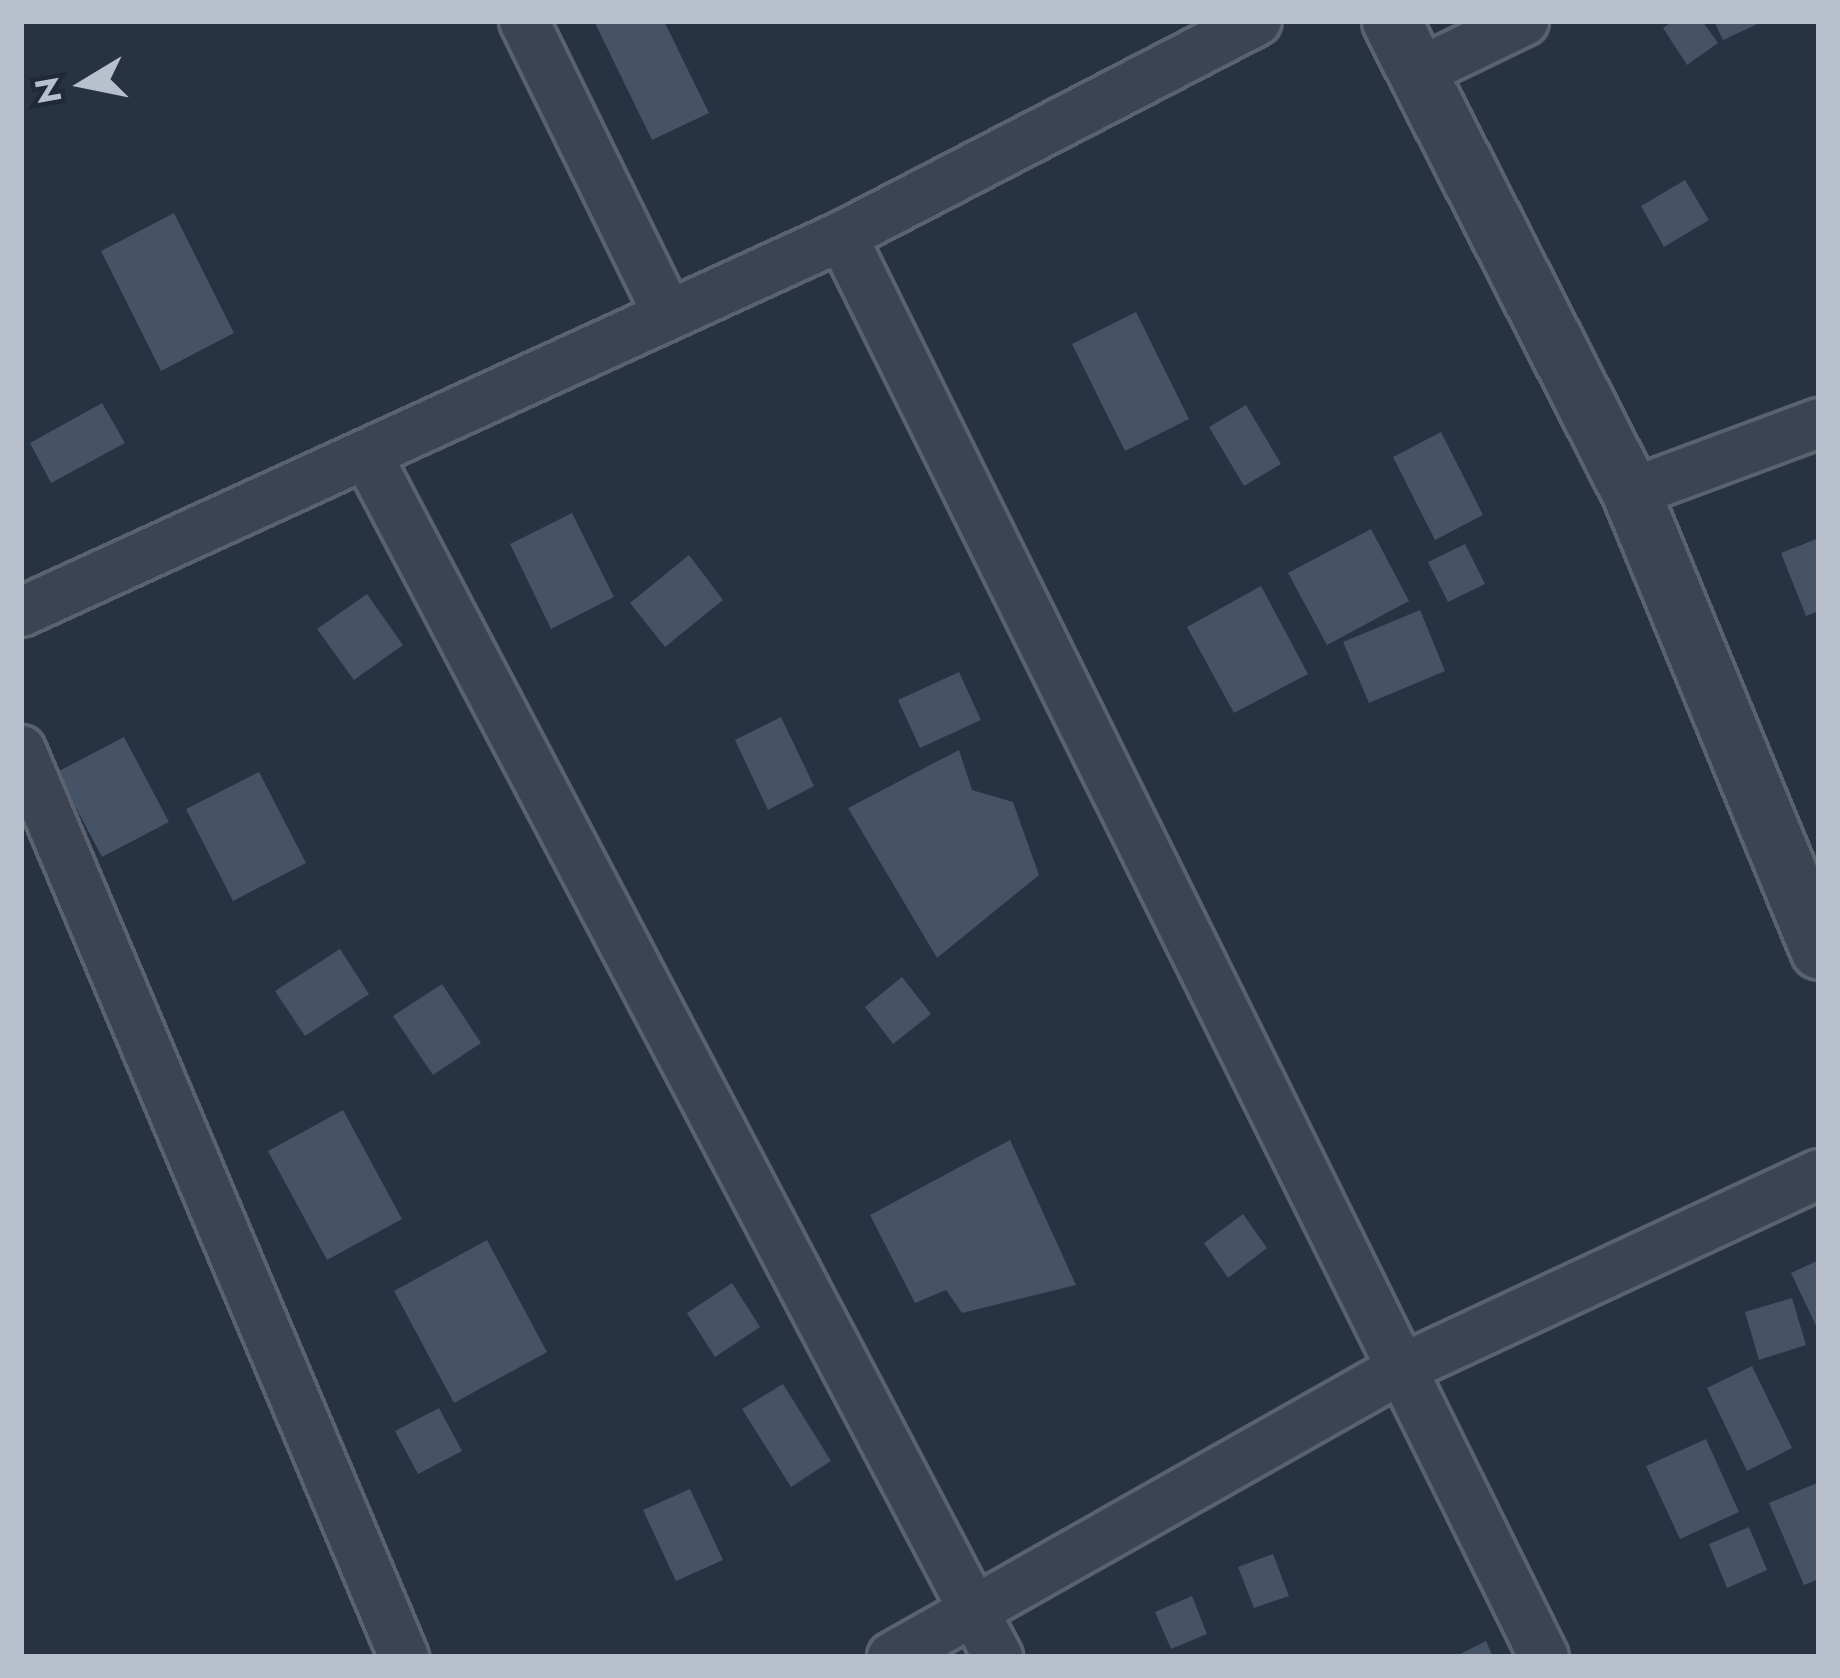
<!DOCTYPE html>
<style>
body{margin:0}
#map{position:relative;width:1840px;height:1678px;overflow:hidden;background:#273243;font-family:Jost,sans-serif}
div>[style]{position:absolute}
.building>*{inset:0;background:#465265}
.roads{filter:drop-shadow(3px 0 #5a6270) drop-shadow(-3px 0 #5a6270) drop-shadow(0 3px #5a6270) drop-shadow(0 -3px #5a6270)}
.minor>*{height:48px;margin:-24px;padding:0 24px;transform-origin:24px;border-radius:24px;background:#3c4453}
.tertiary>*{height:57px;margin:-28.5px;padding:0 28.5px;transform-origin:28.5px;border-radius:28.5px;background:#3c4453}
span{translate:-50% -50%;white-space:nowrap;text-align:center;line-height:1.15;-webkit-text-stroke:9px #202938;paint-order:stroke}
.frame{position:absolute;inset:0;border:24px solid #b9c0cd;pointer-events:none}
.north{position:absolute;left:24px;top:24px;width:120px;height:120px;-webkit-text-stroke:9px #202938;paint-order:stroke;rotate:260deg;font-size:33px;font-weight:700;line-height:48px;text-align:center;color:#b9c0cd}
.north::after{content:'';display:block;margin:auto;width:42px;height:54px;background:#b9c0cd;clip-path:polygon(50% 0,100% 100%,50% 72%,0 100%)}
</style>
<div id="map">
<div class="building">
<div style="clip-path:polygon(594px 21px,664px 21px,709px 113px,652px 140px)"></div>
<div style="clip-path:polygon(1673px 21px,1702px 21px,1718px 43px,1687px 65px,1663px 28px)"></div>
<div style="clip-path:polygon(1714px 21px,1764px 21px,1723px 40px)"></div>
<div style="clip-path:polygon(1685px 180px,1709px 220px,1664px 247px,1641px 206px)"></div>
<div style="clip-path:polygon(174px 213px,234px 333px,161px 371px,101px 251px)"></div>
<div style="clip-path:polygon(1136px 312px,1189px 419px,1125px 451px,1072px 344px)"></div>
<div style="clip-path:polygon(102px 403px,125px 443px,51px 483px,30px 443px)"></div>
<div style="clip-path:polygon(1246px 405px,1281px 464px,1244px 486px,1209px 427px)"></div>
<div style="clip-path:polygon(1441px 432px,1483px 515px,1435px 540px,1393px 457px)"></div>
<div style="clip-path:polygon(572px 513px,614px 597px,551px 629px,510px 544px)"></div>
<div style="clip-path:polygon(1371px 529px,1409px 601px,1327px 645px,1288px 573px)"></div>
<div style="clip-path:polygon(1819px 538px,1819px 611px,1806px 616px,1781px 553px)"></div>
<div style="clip-path:polygon(1465px 544px,1485px 584px,1448px 602px,1428px 562px)"></div>
<div style="clip-path:polygon(689px 555px,723px 600px,665px 647px,630px 603px)"></div>
<div style="clip-path:polygon(1261px 586px,1308px 674px,1234px 713px,1187px 627px)"></div>
<div style="clip-path:polygon(367px 594px,403px 645px,354px 680px,317px 629px)"></div>
<div style="clip-path:polygon(1420px 610px,1445px 671px,1369px 703px,1343px 642px)"></div>
<div style="clip-path:polygon(959px 672px,981px 720px,920px 748px,898px 700px)"></div>
<div style="clip-path:polygon(781px 717px,814px 786px,768px 810px,735px 740px)"></div>
<div style="clip-path:polygon(124px 737px,169px 822px,102px 857px,57px 772px)"></div>
<div style="clip-path:polygon(959px 750px,972px 790px,1013px 802px,1039px 875px,937px 958px,848px 808px)"></div>
<div style="clip-path:polygon(259px 772px,306px 863px,233px 901px,186px 809px)"></div>
<div style="clip-path:polygon(340px 949px,369px 994px,305px 1036px,275px 991px)"></div>
<div style="clip-path:polygon(902px 977px,931px 1014px,893px 1044px,865px 1007px)"></div>
<div style="clip-path:polygon(442px 984px,481px 1043px,433px 1075px,393px 1016px)"></div>
<div style="clip-path:polygon(343px 1110px,402px 1219px,327px 1260px,268px 1151px)"></div>
<div style="clip-path:polygon(1010px 1140px,1076px 1285px,962px 1313px,946px 1290px,915px 1303px,870px 1215px)"></div>
<div style="clip-path:polygon(1243px 1214px,1267px 1248px,1228px 1278px,1204px 1243px)"></div>
<div style="clip-path:polygon(487px 1240px,547px 1352px,454px 1403px,394px 1291px)"></div>
<div style="clip-path:polygon(1819px 1260px,1819px 1332px,1791px 1273px)"></div>
<div style="clip-path:polygon(732px 1283px,760px 1327px,715px 1357px,687px 1313px)"></div>
<div style="clip-path:polygon(1792px 1298px,1806px 1345px,1759px 1360px,1745px 1312px)"></div>
<div style="clip-path:polygon(1752px 1366px,1792px 1448px,1747px 1471px,1707px 1388px)"></div>
<div style="clip-path:polygon(783px 1384px,831px 1461px,791px 1487px,742px 1409px)"></div>
<div style="clip-path:polygon(439px 1408px,462px 1451px,418px 1474px,395px 1431px)"></div>
<div style="clip-path:polygon(1706px 1439px,1739px 1512px,1680px 1539px,1646px 1466px)"></div>
<div style="clip-path:polygon(1817px 1483px,1819px 1579px,1804px 1585px,1769px 1503px)"></div>
<div style="clip-path:polygon(690px 1489px,723px 1560px,676px 1581px,643px 1510px)"></div>
<div style="clip-path:polygon(1749px 1527px,1767px 1570px,1727px 1588px,1709px 1544px)"></div>
<div style="clip-path:polygon(1273px 1554px,1289px 1596px,1254px 1608px,1238px 1567px)"></div>
<div style="clip-path:polygon(1192px 1596px,1207px 1634px,1171px 1649px,1155px 1612px)"></div>
<div style="clip-path:polygon(1486px 1641px,1493px 1657px,1454px 1657px)"></div>
</div>
<div class="roads">
<div class="minor">
<div style="left:524px;top:21px;width:327px;rotate:63.9deg"></div>
<div style="left:1417px;top:73px;width:119px;rotate:-25.9deg"></div>
<div style="left:842px;top:236px;width:1585px;rotate:63.71deg"></div>
<div style="left:367px;top:455px;width:1358px;rotate:62.3deg"></div>
<div style="left:1631px;top:493px;width:201px;rotate:-20.4deg"></div>
<div style="left:21px;top:612px;width:903px;rotate:-24.61deg"></div>
<div style="left:842px;top:236px;width:467px;rotate:-27.4deg"></div>
<div style="left:21px;top:750px;width:985px;rotate:67.11deg"></div>
<div style="left:892px;top:1657px;width:585px;rotate:-29.5deg"></div>
<div style="left:1401px;top:1369px;width:461px;rotate:-25deg"></div>
</div>
<div class="tertiary">
<div style="left:1391px;top:21px;width:530px;rotate:63.05deg"></div>
<div style="left:1631px;top:493px;width:494px;rotate:67.6deg"></div>
</div>
</div>
<div class="frame"></div>
<div class="north">N</div>
</div>
